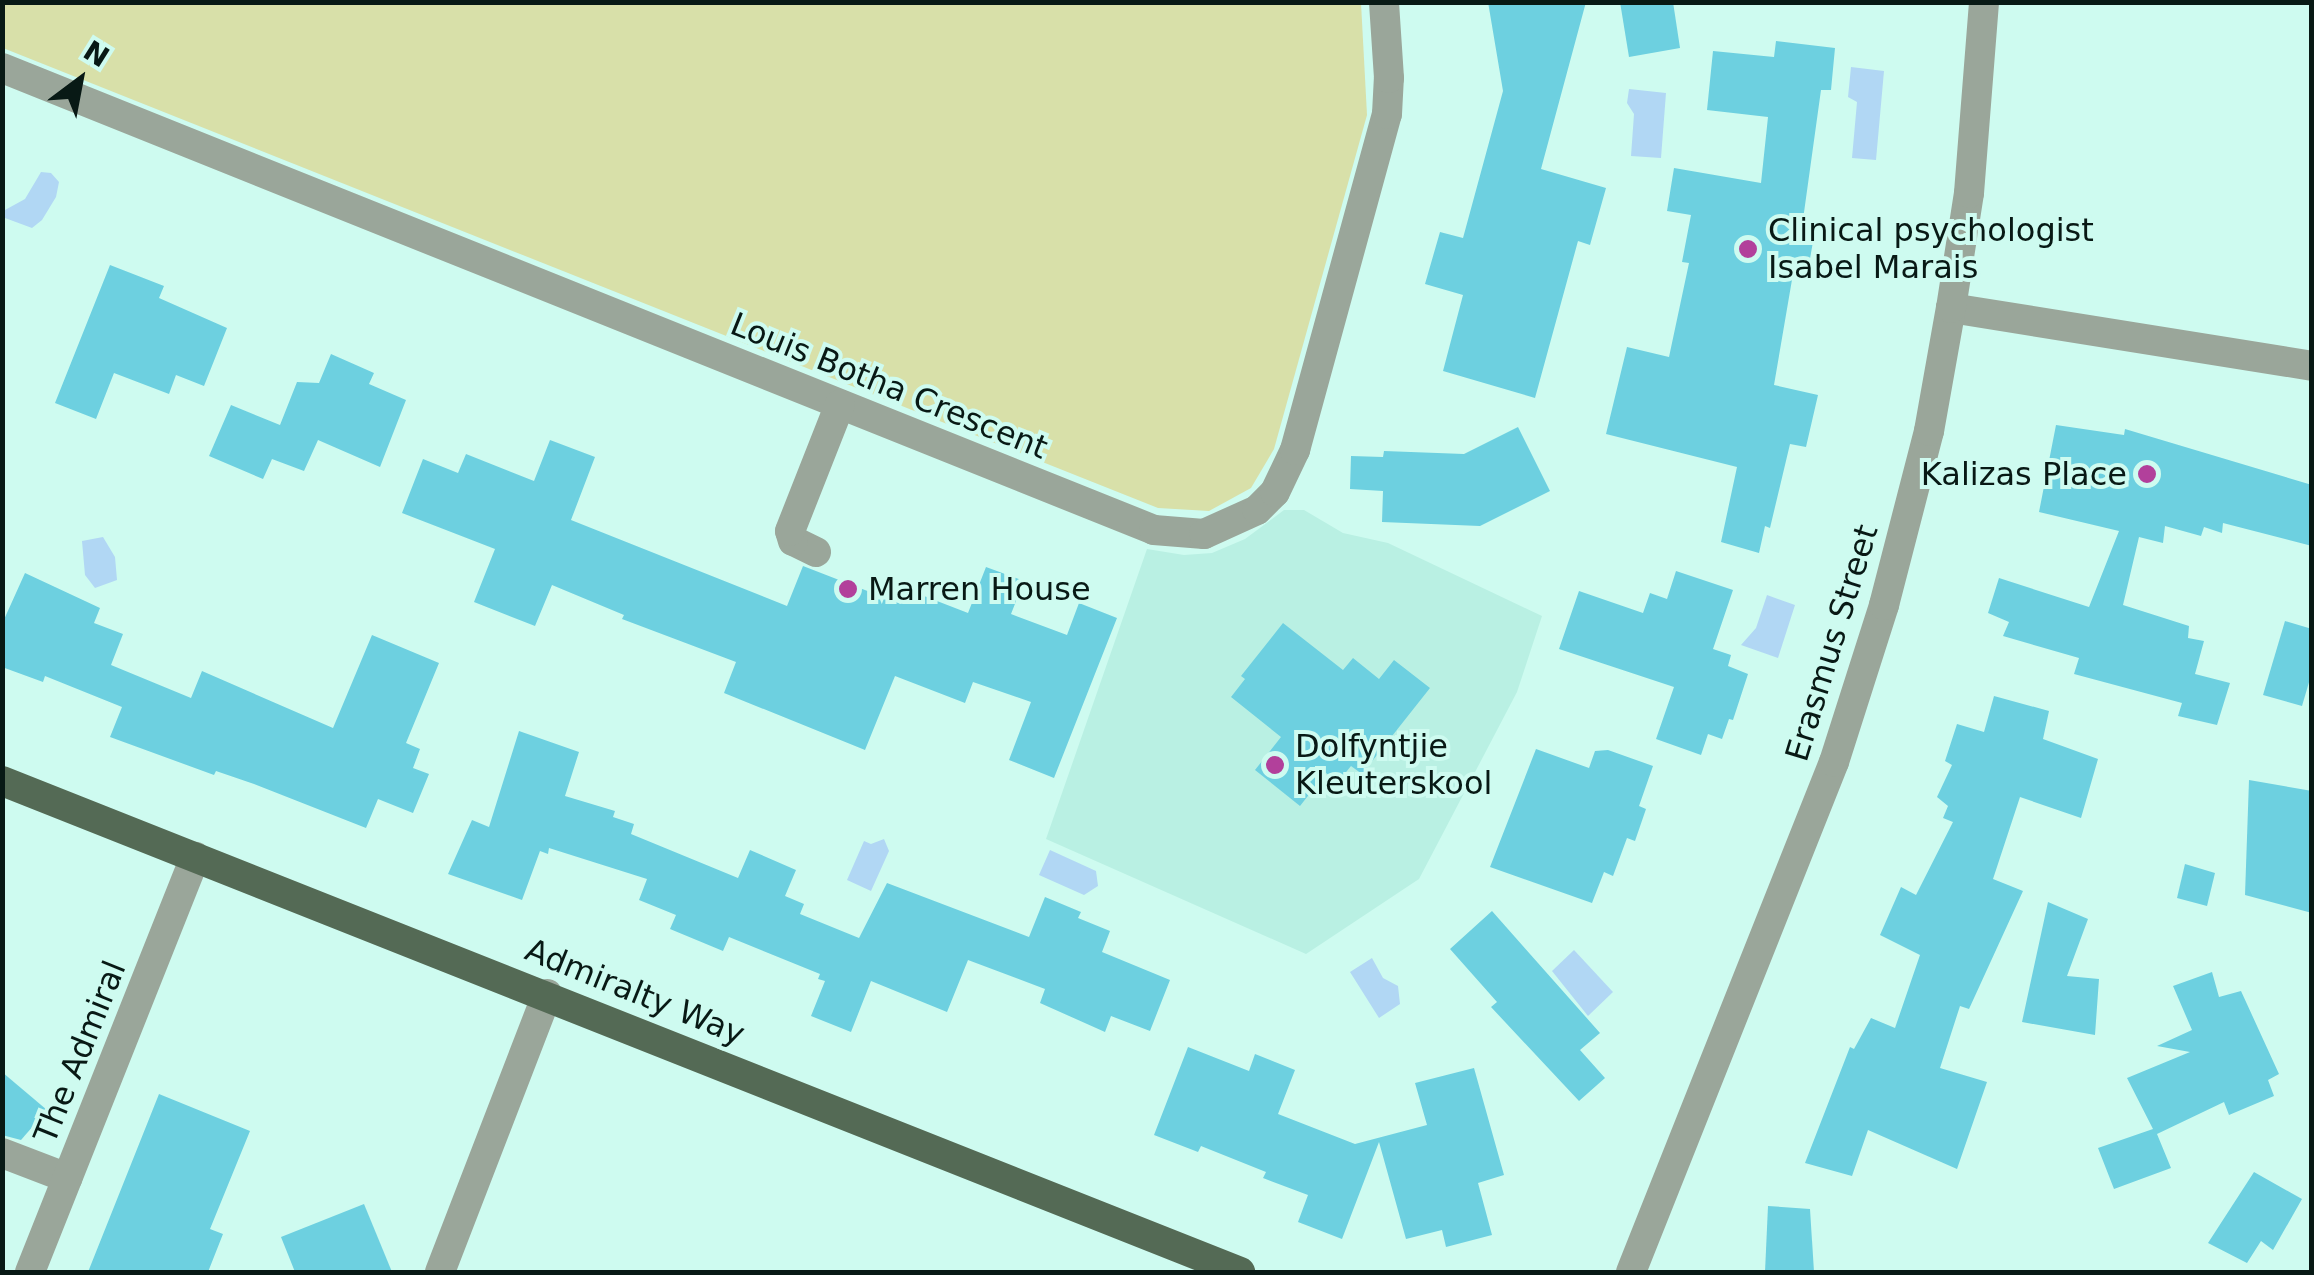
<!DOCTYPE html>
<style>
body{margin:0}
#map{position:relative;width:2314px;height:1275px;overflow:hidden;background:#cefbf0;font-family:"DejaVu Sans",sans-serif}
div>[style]{position:absolute}
.built>*{inset:0;background:#b9f0e3}
.green>*{inset:0;background:#d8e0a9}
.water>*{inset:0;background:#b1d7f4}
.building>*{inset:0;background:#6dd0e0}
.minor>*{height:30px;margin:-15px;padding:0 15px;transform-origin:15px;border-radius:15px;background:#9aa69a}
.major>*{height:30px;margin:-15px;padding:0 15px;transform-origin:15px;border-radius:15px;background:#546a55}
.dots>*{width:28px;height:28px;translate:-50% -50%;box-sizing:border-box;border:5px solid #cefbf0;border-radius:50%}
span{translate:-50% -50%;white-space:nowrap;text-align:center;line-height:1.15;-webkit-text-stroke:8px #cefbf0;paint-order:stroke}
.poi-label{font-size:32px;color:#081915}
.left{translate:0 -50%;text-align:left}
.right{translate:-100% -50%;text-align:right}
.street-label{font-size:32px;color:#081915}
.frame{position:absolute;inset:0;border:5px solid #081915;pointer-events:none}
.north{position:absolute;left:30px;top:30px;width:100px;height:100px;-webkit-text-stroke:8px #cefbf0;paint-order:stroke;rotate:32deg;font-size:28px;font-weight:700;line-height:40px;text-align:center;color:#081915}
.north::after{content:'';display:block;margin:auto;width:35px;height:45px;background:#081915;clip-path:polygon(50% 0,100% 100%,50% 72%,0 100%)}
</style>
<div id="map">
<div class="built">
<div style="clip-path:polygon(1284px 510px,1304px 510px,1343px 533px,1388px 543px,1542px 616px,1517px 692px,1419px 879px,1306px 954px,1046px 839px,1147px 549px,1184px 555px,1212px 553px,1245px 539px)"></div>
</div>
<div class="green">
<div style="clip-path:polygon(2px 3px,1361px 3px,1367px 115px,1274px 449px,1251px 488px,1209px 511px,1158px 508px,3px 48px)"></div>
</div>
<div class="water">
<div style="clip-path:polygon(1851px 67px,1884px 71px,1876px 160px,1852px 158px,1857px 102px,1848px 97px)"></div>
<div style="clip-path:polygon(1629px 89px,1666px 93px,1661px 158px,1631px 156px,1634px 114px,1627px 103px)"></div>
<div style="clip-path:polygon(41px 172px,51px 173px,59px 182px,56px 197px,42px 220px,32px 228px,5px 218px,5px 210px,25px 199px)"></div>
<div style="clip-path:polygon(103px 537px,115px 557px,117px 580px,95px 588px,85px 575px,82px 541px)"></div>
<div style="clip-path:polygon(1767px 595px,1795px 605px,1778px 658px,1741px 645px,1756px 628px)"></div>
<div style="clip-path:polygon(884px 839px,889px 851px,871px 891px,847px 880px,864px 841px,871px 844px)"></div>
<div style="clip-path:polygon(1050px 850px,1096px 871px,1098px 886px,1084px 895px,1039px 875px)"></div>
<div style="clip-path:polygon(1574px 950px,1613px 992px,1588px 1016px,1552px 971px)"></div>
<div style="clip-path:polygon(1372px 958px,1383px 978px,1398px 986px,1400px 1004px,1379px 1018px,1350px 972px)"></div>
</div>
<div class="building">
<div style="clip-path:polygon(1488px 2px,1586px 2px,1541px 169px,1606px 188px,1590px 245px,1578px 241px,1535px 398px,1443px 371px,1463px 295px,1425px 284px,1440px 232px,1463px 238px,1503px 91px)"></div>
<div style="clip-path:polygon(1620px 2px,1673px 2px,1680px 48px,1629px 57px)"></div>
<div style="clip-path:polygon(1776px 41px,1835px 48px,1831px 90px,1821px 90px,1801px 234px,1814px 236px,1808px 270px,1794px 268px,1774px 385px,1818px 395px,1806px 447px,1790px 444px,1770px 528px,1765px 526px,1759px 553px,1721px 542px,1737px 467px,1606px 434px,1627px 347px,1669px 357px,1689px 263px,1682px 262px,1691px 215px,1667px 211px,1674px 168px,1761px 183px,1768px 117px,1707px 110px,1713px 51px,1774px 57px)"></div>
<div style="clip-path:polygon(110px 265px,164px 286px,159px 298px,227px 328px,204px 386px,176px 375px,169px 394px,114px 373px,96px 419px,55px 403px)"></div>
<div style="clip-path:polygon(331px 354px,374px 373px,369px 384px,406px 400px,380px 467px,318px 440px,304px 471px,272px 459px,263px 479px,209px 456px,231px 405px,280px 425px,297px 382px,319px 383px)"></div>
<div style="clip-path:polygon(2056px 425px,2124px 435px,2125px 429px,2312px 485px,2312px 546px,2223px 523px,2222px 533px,2204px 527px,2201px 536px,2165px 526px,2163px 543px,2139px 537px,2123px 605px,2189px 626px,2188px 638px,2204px 641px,2195px 674px,2230px 683px,2217px 725px,2178px 716px,2182px 703px,2074px 674px,2079px 658px,2003px 636px,2009px 622px,1988px 613px,1999px 578px,2089px 607px,2119px 531px,2039px 512px)"></div>
<div style="clip-path:polygon(1518px 427px,1550px 491px,1480px 526px,1382px 522px,1383px 491px,1350px 489px,1351px 456px,1383px 457px,1384px 451px,1464px 454px)"></div>
<div style="clip-path:polygon(550px 440px,595px 457px,571px 520px,787px 606px,803px 566px,901px 604px,906px 589px,968px 613px,986px 567px,1024px 581px,1011px 614px,1067px 635px,1079px 603px,1117px 618px,1054px 778px,1009px 760px,1031px 702px,973px 682px,965px 703px,895px 676px,865px 750px,724px 693px,736px 662px,622px 619px,624px 615px,552px 585px,535px 626px,474px 602px,495px 549px,402px 513px,423px 459px,458px 473px,466px 454px,534px 481px)"></div>
<div style="clip-path:polygon(1676px 571px,1733px 590px,1713px 649px,1731px 655px,1728px 666px,1748px 674px,1733px 720px,1729px 719px,1722px 739px,1708px 734px,1701px 755px,1656px 739px,1674px 687px,1559px 649px,1579px 591px,1643px 613px,1650px 593px,1667px 599px)"></div>
<div style="clip-path:polygon(25px 573px,100px 608px,94px 623px,123px 634px,111px 665px,191px 698px,202px 671px,333px 728px,372px 635px,439px 663px,406px 743px,420px 749px,413px 768px,429px 774px,413px 813px,378px 799px,366px 828px,254px 784px,216px 771px,214px 775px,110px 737px,122px 707px,45px 676px,43px 682px,2px 667px,2px 624px)"></div>
<div style="clip-path:polygon(2285px 621px,2312px 629px,2312px 672px,2302px 706px,2263px 695px)"></div>
<div style="clip-path:polygon(1283px 623px,1343px 670px,1353px 658px,1379px 679px,1394px 660px,1430px 688px,1362px 774px,1351px 766px,1338px 782px,1326px 773px,1300px 806px,1255px 770px,1281px 737px,1231px 697px,1245px 679px,1241px 676px)"></div>
<div style="clip-path:polygon(1994px 696px,2049px 711px,2043px 739px,2098px 759px,2081px 818px,2020px 797px,1993px 879px,2023px 891px,1969px 1009px,1960px 1006px,1940px 1068px,1987px 1082px,1957px 1169px,1868px 1130px,1852px 1176px,1805px 1163px,1850px 1047px,1854px 1049px,1871px 1018px,1895px 1028px,1920px 955px,1880px 935px,1901px 887px,1916px 895px,1953px 822px,1943px 818px,1948px 806px,1937px 797px,1952px 765px,1945px 761px,1957px 724px,1984px 732px)"></div>
<div style="clip-path:polygon(519px 731px,579px 752px,565px 796px,615px 811px,613px 817px,634px 824px,631px 834px,738px 878px,750px 850px,796px 870px,785px 896px,804px 904px,800px 914px,859px 938px,887px 883px,1029px 937px,1045px 897px,1081px 912px,1078px 918px,1110px 931px,1102px 952px,1170px 980px,1150px 1031px,1111px 1016px,1105px 1032px,1040px 1003px,1045px 989px,968px 960px,947px 1012px,871px 981px,851px 1032px,811px 1016px,825px 981px,818px 979px,820px 974px,729px 937px,723px 951px,670px 929px,676px 915px,639px 900px,647px 879px,549px 848px,548px 854px,540px 851px,522px 900px,448px 874px,472px 820px,489px 827px)"></div>
<div style="clip-path:polygon(1536px 749px,1589px 768px,1595px 751px,1608px 750px,1653px 766px,1639px 806px,1646px 809px,1635px 841px,1627px 838px,1613px 876px,1604px 872px,1592px 903px,1490px 867px)"></div>
<div style="clip-path:polygon(2249px 780px,2312px 791px,2312px 913px,2245px 895px)"></div>
<div style="clip-path:polygon(2185px 864px,2215px 873px,2207px 906px,2177px 898px)"></div>
<div style="clip-path:polygon(2048px 902px,2088px 919px,2067px 976px,2099px 979px,2095px 1035px,2022px 1022px)"></div>
<div style="clip-path:polygon(1492px 911px,1600px 1033px,1580px 1050px,1605px 1078px,1579px 1101px,1491px 1007px,1497px 1002px,1450px 949px)"></div>
<div style="clip-path:polygon(2212px 972px,2219px 997px,2241px 991px,2279px 1074px,2268px 1080px,2274px 1096px,2229px 1115px,2224px 1102px,2157px 1134px,2171px 1168px,2114px 1189px,2098px 1148px,2153px 1129px,2127px 1078px,2190px 1052px,2157px 1046px,2192px 1030px,2173px 986px)"></div>
<div style="clip-path:polygon(1188px 1047px,1249px 1071px,1255px 1054px,1295px 1070px,1278px 1114px,1355px 1144px,1427px 1125px,1415px 1083px,1474px 1068px,1504px 1175px,1478px 1183px,1492px 1235px,1446px 1247px,1442px 1230px,1406px 1239px,1379px 1142px,1342px 1239px,1298px 1222px,1308px 1195px,1263px 1178px,1266px 1172px,1201px 1146px,1198px 1152px,1154px 1135px)"></div>
<div style="clip-path:polygon(2px 1072px,47px 1110px,21px 1140px,2px 1135px)"></div>
<div style="clip-path:polygon(159px 1094px,250px 1131px,210px 1229px,223px 1234px,208px 1272px,88px 1272px)"></div>
<div style="clip-path:polygon(2254px 1172px,2302px 1199px,2273px 1250px,2261px 1241px,2247px 1263px,2208px 1243px)"></div>
<div style="clip-path:polygon(364px 1204px,392px 1272px,295px 1272px,281px 1237px)"></div>
<div style="clip-path:polygon(1768px 1206px,1810px 1209px,1814px 1272px,1765px 1272px)"></div>
</div>
<div class="minor">
<div style="left:2px;top:68px;width:1241px;rotate:21.85deg"></div>
<div style="left:1154px;top:530px;width:50px;rotate:4.6deg"></div>
<div style="left:1204px;top:534px;width:58px;rotate:-24.4deg"></div>
<div style="left:1257px;top:510px;width:25px;rotate:-45deg"></div>
<div style="left:1275px;top:492px;width:47px;rotate:-64.5deg"></div>
<div style="left:1295px;top:450px;width:348px;rotate:-74.7deg"></div>
<div style="left:1387px;top:114px;width:36px;rotate:-87deg"></div>
<div style="left:1389px;top:78px;width:76px;rotate:-93.8deg"></div>
<div style="left:1951px;top:308px;width:366px;rotate:9.1deg"></div>
<div style="left:816px;top:552px;width:25px;rotate:-154deg"></div>
<div style="left:793px;top:541px;width:10px;rotate:-107deg"></div>
<div style="left:790px;top:531px;width:136px;rotate:-68.5deg"></div>
<div style="left:2px;top:1153px;width:70px;rotate:21deg"></div>
<div style="left:30px;top:1272px;width:447px;rotate:-68.3deg"></div>
<div style="left:440px;top:1272px;width:298px;rotate:-68.9deg"></div>
<div style="left:1631px;top:1272px;width:549px;rotate:-68.3deg"></div>
<div style="left:1834px;top:762px;width:165px;rotate:-72.3deg"></div>
<div style="left:1884px;top:605px;width:180px;rotate:-75.5deg"></div>
<div style="left:1929px;top:431px;width:125px;rotate:-79.9deg"></div>
<div style="left:1951px;top:308px;width:116px;rotate:-81.1deg"></div>
<div style="left:1969px;top:193px;width:192px;rotate:-85.5deg"></div>
</div>
<div class="major">
<div style="left:2px;top:781px;width:1332px;rotate:21.63deg"></div>
</div>
<div class="dots">
<div style="left:1748px;top:249px;background:#b2409b"></div>
<div style="left:2147px;top:474px;background:#b2409b"></div>
<div style="left:848px;top:589px;background:#b2409b"></div>
<div style="left:1275px;top:765px;background:#b2409b"></div>
</div>
<div class="poi-label">
<span class="left" style="left:1768px;top:249px">Clinical psychologist<br>Isabel Marais</span>
<span class="right" style="left:2127px;top:474px">Kalizas Place</span>
<span class="left" style="left:868px;top:589px">Marren House</span>
<span class="left" style="left:1295px;top:765px">Dolfyntjie<br>Kleuterskool</span>
</div>
<div class="street-label">
<span style="left:889px;top:386px;rotate:22deg">Louis Botha Crescent</span>
<span style="left:1832px;top:643px;rotate:-73deg">Erasmus Street</span>
<span style="left:635px;top:992px;rotate:22deg">Admiralty Way</span>
<span style="left:80px;top:1052px;rotate:-68deg">The Admiral</span>
</div>
<div class="frame"></div>
<div class="north">N</div>
</div>
